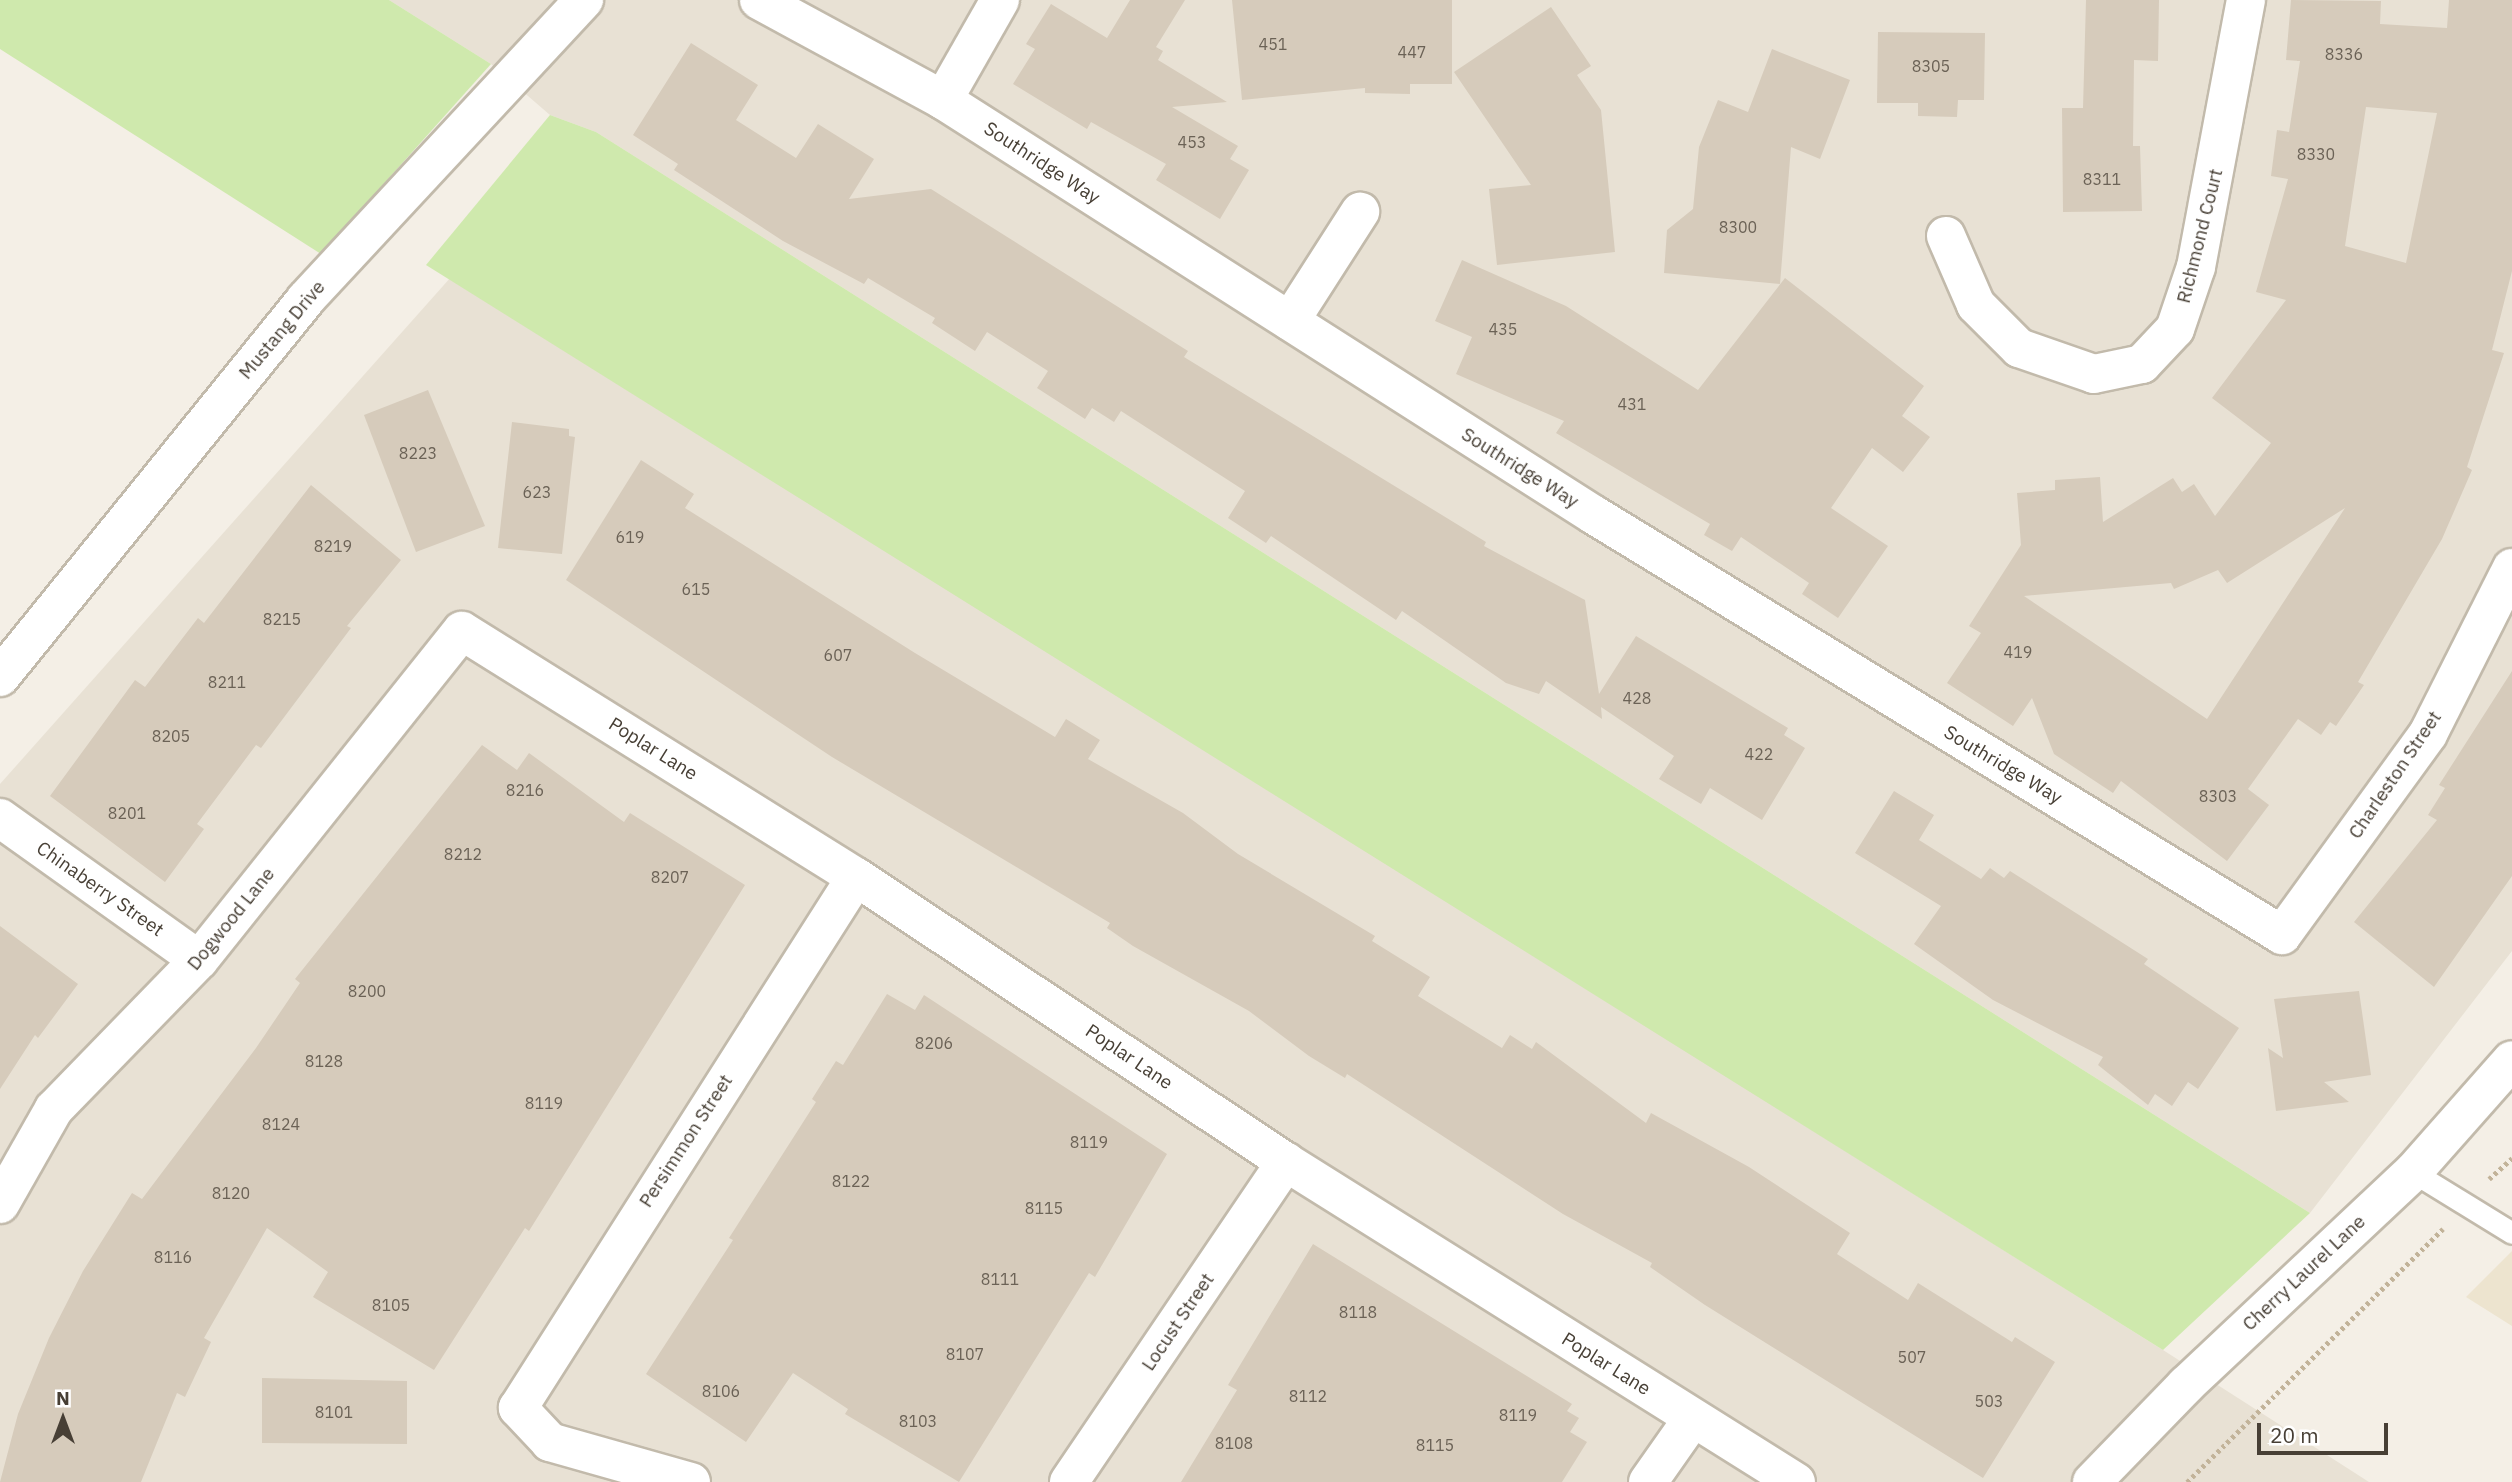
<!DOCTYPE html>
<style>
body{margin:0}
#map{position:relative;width:2512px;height:1482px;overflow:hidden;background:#f4efe6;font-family:"IBM Plex Sans",sans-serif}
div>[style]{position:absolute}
.residential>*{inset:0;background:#e8e1d4}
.education>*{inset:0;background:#ede4cf}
.green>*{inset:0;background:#cfe9ad}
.building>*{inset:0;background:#d6cbbb}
.path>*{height:4.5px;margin-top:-2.25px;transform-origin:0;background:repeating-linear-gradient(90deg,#c2b399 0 3.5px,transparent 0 7px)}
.roads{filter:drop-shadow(2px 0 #c2baab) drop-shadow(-2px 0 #c2baab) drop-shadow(0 2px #c2baab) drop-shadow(0 -2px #c2baab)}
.lane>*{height:21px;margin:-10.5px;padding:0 10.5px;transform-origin:10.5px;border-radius:10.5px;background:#fff}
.street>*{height:38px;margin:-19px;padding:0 19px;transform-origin:19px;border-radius:19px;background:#fff}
span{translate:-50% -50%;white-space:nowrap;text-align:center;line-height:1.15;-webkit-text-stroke:7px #fff;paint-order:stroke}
.number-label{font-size:16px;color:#6b6256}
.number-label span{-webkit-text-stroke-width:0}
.street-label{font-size:19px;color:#473f35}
.north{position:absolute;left:28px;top:1384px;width:70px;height:70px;-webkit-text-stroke:5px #fff;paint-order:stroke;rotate:0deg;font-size:19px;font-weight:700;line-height:28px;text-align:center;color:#473f35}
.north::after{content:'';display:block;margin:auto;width:24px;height:32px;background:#473f35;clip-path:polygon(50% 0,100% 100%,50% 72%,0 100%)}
.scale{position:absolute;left:2257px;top:1423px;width:131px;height:32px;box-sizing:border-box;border:4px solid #473f35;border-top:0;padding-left:9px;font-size:21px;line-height:24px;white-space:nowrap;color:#473f35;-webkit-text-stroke:5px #fff;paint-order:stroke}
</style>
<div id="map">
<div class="residential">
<div style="clip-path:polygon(389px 0,2512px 0,2512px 951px,2310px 1213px,596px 132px,550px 115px,491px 64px)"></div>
<div style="clip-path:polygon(451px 277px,2163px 1350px,2369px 1482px,0 1482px,0 784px)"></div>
</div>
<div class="education">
<div style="clip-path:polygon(2512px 1251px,2512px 1326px,2466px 1297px)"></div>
</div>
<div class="green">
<div style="clip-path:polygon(0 0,389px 0,491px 64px,321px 254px,0 49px)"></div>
<div style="clip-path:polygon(550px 115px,596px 132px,2310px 1213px,2163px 1350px,426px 265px)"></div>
</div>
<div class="building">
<div style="clip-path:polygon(1130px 0,1185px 0,1156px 47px,1163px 51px,1158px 60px,1227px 102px,1172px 107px,1238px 146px,1230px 159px,1249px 170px,1220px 219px,1156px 180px,1166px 164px,1091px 122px,1087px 129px,1013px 84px,1035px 49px,1026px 44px,1051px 4px,1107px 38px)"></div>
<div style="clip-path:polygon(1232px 0,1452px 0,1452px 84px,1410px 84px,1410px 94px,1365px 93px,1365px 88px,1242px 100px)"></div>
<div style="clip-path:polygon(2086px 0,2159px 0,2158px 61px,2134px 60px,2133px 146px,2140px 146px,2142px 211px,2063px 212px,2062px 108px,2083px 108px)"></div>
<div style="clip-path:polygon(evenodd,2291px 0,2381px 1px,2380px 24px,2447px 28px,2449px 0,2512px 0,2512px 271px,2492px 350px,2504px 353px,2467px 467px,2472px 470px,2442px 539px,2358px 682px,2364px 685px,2336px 726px,2330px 722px,2321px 735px,2298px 719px,2248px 789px,2269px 805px,2227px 861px,2121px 781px,2113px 793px,2054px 754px,2032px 698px,2013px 726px,1947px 683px,1981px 633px,1969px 626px,2021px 545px,2017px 493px,2055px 490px,2055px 480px,2100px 477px,2103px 522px,2173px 478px,2182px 492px,2194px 484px,2215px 516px,2271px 443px,2212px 398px,2286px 300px,2256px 292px,2288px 179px,2271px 176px,2277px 130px,2289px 132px,2300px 61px,2286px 60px,2291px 0,2366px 107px,2437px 113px,2406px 263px,2345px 246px,2366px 107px,2291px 0,2345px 508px,2207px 719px,2024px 596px,2171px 583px,2174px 589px,2218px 570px,2227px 583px,2345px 508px)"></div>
<div style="clip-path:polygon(1551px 7px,1591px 66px,1577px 75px,1601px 110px,1615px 252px,1497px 265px,1489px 189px,1531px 185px,1454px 72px)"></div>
<div style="clip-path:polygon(1878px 32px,1985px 33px,1984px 100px,1958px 100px,1957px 117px,1918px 116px,1918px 103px,1877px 103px)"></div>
<div style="clip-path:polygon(691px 43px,758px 85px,736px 120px,796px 158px,818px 124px,874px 159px,849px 199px,931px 189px,1188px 351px,1184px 357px,1486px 542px,1484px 546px,1585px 600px,1599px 694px,1636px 636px,1788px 728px,1784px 735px,1805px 748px,1762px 820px,1710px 788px,1701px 804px,1659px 779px,1674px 756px,1601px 707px,1602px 719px,1546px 681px,1539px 694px,1506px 683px,1402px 611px,1396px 620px,1271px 536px,1266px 543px,1228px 518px,1245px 491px,1121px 411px,1114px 422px,1092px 408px,1085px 419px,1037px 388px,1048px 371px,987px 332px,975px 351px,932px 323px,935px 318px,868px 278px,864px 284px,783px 241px,674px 170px,678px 164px,633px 135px)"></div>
<div style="clip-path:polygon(1772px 49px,1850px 80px,1820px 159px,1791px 147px,1780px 284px,1664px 273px,1667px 230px,1693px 209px,1699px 147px,1718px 100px,1748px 112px)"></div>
<div style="clip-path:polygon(1462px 260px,1566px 306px,1698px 390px,1785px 278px,1924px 386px,1902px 416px,1930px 437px,1903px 472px,1872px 448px,1831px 508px,1888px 546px,1838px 618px,1802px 594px,1809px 583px,1741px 537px,1732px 551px,1704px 535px,1710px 524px,1556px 433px,1564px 421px,1456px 374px,1472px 337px,1435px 321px)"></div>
<div style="clip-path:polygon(428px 390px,485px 526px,416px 552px,364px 415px)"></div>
<div style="clip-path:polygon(512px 422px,569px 429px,569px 436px,575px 437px,562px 554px,498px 548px)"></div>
<div style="clip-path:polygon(641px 460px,694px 494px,685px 508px,915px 653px,1055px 737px,1066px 719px,1100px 740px,1088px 759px,1183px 813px,1238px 854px,1375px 936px,1372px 941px,1430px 977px,1418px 996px,1502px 1048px,1510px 1035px,1532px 1049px,1536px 1042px,1646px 1123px,1651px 1113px,1749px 1167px,1850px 1233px,1837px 1254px,1908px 1300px,1918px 1283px,2012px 1342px,2015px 1337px,2055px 1362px,1983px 1478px,1705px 1305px,1650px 1267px,1652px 1263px,1563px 1214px,1347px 1074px,1345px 1078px,1309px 1056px,1249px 1011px,1133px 946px,1107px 928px,1110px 923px,832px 757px,566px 580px)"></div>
<div style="clip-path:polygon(311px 485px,401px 560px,347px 626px,351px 628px,261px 748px,256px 745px,197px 824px,204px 829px,165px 882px,50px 796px,135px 680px,145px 687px,198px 618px,204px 623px)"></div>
<div style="clip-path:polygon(2512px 671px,2512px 876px,2434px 987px,2354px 922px,2437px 820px,2428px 815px,2445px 788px,2439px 785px)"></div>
<div style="clip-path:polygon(482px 745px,517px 770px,529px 753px,624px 822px,630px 813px,745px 885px,529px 1231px,525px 1228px,434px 1370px,313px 1297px,328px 1272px,267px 1228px,204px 1338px,211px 1342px,185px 1397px,177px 1393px,141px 1482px,0 1482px,18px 1414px,49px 1338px,83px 1271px,132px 1193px,142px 1199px,256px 1048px,300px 983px,295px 979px)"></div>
<div style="clip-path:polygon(1894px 791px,1934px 815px,1919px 840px,1981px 879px,1990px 868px,2004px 878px,2010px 871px,2148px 959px,2144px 964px,2239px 1028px,2198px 1089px,2188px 1082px,2172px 1106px,2155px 1094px,2148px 1105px,2098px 1065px,2103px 1057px,1993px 1000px,1914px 944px,1941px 906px,1855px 853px)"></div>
<div style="clip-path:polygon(0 926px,78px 984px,38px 1038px,35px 1035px,0 1089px)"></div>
<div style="clip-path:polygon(2359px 991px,2371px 1075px,2324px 1082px,2349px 1102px,2276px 1111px,2268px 1048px,2283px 1058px,2274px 999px)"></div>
<div style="clip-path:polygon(887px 994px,915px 1010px,924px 995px,1167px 1154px,1095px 1277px,1089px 1273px,959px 1482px,845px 1414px,848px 1409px,793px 1373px,746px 1442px,646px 1374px,733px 1240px,729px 1238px,816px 1102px,812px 1099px,836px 1061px,843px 1065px)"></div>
<div style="clip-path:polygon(1313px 1244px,1572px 1404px,1567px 1411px,1579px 1418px,1570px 1432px,1587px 1442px,1562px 1482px,1181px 1482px,1237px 1390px,1228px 1385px)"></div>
<div style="clip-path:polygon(262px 1378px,407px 1381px,407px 1444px,262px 1443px)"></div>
</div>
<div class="path">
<div style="left:2489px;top:1179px;width:31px;rotate:-42deg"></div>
<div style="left:2187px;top:1482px;width:360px;rotate:-44.7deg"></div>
</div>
<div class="roads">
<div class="lane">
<div style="left:2413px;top:1172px;width:116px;rotate:31.6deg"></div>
</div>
<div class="street">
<div style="left:759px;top:0;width:209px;rotate:28.5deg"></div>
<div style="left:943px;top:100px;width:772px;rotate:32.52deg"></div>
<div style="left:1594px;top:515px;width:806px;rotate:31.4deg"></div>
<div style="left:2282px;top:935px;width:248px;rotate:-54deg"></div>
<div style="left:2428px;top:734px;width:186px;rotate:-63.2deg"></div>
<div style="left:943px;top:100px;width:115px;rotate:-60.3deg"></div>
<div style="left:1946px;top:236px;width:75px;rotate:66.5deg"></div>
<div style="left:1976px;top:305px;width:61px;rotate:45deg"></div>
<div style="left:2019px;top:348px;width:79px;rotate:19.1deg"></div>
<div style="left:2094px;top:374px;width:49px;rotate:-11.8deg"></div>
<div style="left:2142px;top:364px;width:48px;rotate:-46.7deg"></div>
<div style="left:2175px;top:329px;width:65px;rotate:-71.3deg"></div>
<div style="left:2196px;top:267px;width:272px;rotate:-79.4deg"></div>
<div style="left:1290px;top:321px;width:130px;rotate:-57.3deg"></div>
<div style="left:0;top:677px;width:485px;rotate:-51deg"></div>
<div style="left:305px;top:300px;width:410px;rotate:-47.1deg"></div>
<div style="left:0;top:818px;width:244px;rotate:35.5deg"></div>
<div style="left:0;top:1204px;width:109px;rotate:-60.4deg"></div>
<div style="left:54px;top:1109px;width:208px;rotate:-45.8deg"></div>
<div style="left:199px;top:960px;width:421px;rotate:-51.4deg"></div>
<div style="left:462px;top:631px;width:464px;rotate:32deg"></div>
<div style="left:856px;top:877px;width:516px;rotate:33.54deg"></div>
<div style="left:1286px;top:1162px;width:602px;rotate:32.11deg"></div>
<div style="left:691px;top:1482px;width:147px;rotate:-164.2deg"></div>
<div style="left:550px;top:1442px;width:47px;rotate:-133.3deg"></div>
<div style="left:518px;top:1408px;width:629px;rotate:-57.52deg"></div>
<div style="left:1069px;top:1482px;width:387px;rotate:-55.9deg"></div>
<div style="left:1648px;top:1482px;width:78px;rotate:-54.9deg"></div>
<div style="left:2092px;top:1482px;width:135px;rotate:-45.9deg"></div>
<div style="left:2186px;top:1385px;width:311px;rotate:-43.2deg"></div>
<div style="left:2413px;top:1172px;width:149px;rotate:-48.5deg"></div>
</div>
</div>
<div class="number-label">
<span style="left:1273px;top:44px">451</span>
<span style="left:1412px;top:52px">447</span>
<span style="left:2344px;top:54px">8336</span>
<span style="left:1931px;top:66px">8305</span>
<span style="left:1192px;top:142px">453</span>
<span style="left:2316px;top:154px">8330</span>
<span style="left:2102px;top:179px">8311</span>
<span style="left:1738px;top:227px">8300</span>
<span style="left:1503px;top:329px">435</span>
<span style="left:1632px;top:404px">431</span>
<span style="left:418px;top:453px">8223</span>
<span style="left:537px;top:492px">623</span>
<span style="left:630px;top:537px">619</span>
<span style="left:333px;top:546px">8219</span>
<span style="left:696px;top:589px">615</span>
<span style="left:282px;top:619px">8215</span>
<span style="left:2018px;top:652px">419</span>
<span style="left:838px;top:655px">607</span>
<span style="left:227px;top:682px">8211</span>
<span style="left:1637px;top:698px">428</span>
<span style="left:171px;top:736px">8205</span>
<span style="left:1759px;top:754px">422</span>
<span style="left:525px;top:790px">8216</span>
<span style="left:2218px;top:796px">8303</span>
<span style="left:127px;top:813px">8201</span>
<span style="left:463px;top:854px">8212</span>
<span style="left:670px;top:877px">8207</span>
<span style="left:367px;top:991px">8200</span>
<span style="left:934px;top:1043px">8206</span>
<span style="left:324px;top:1061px">8128</span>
<span style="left:544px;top:1103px">8119</span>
<span style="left:281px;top:1124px">8124</span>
<span style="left:1089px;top:1142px">8119</span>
<span style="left:851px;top:1181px">8122</span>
<span style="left:231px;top:1193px">8120</span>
<span style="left:1044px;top:1208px">8115</span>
<span style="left:173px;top:1257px">8116</span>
<span style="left:1000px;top:1279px">8111</span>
<span style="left:391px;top:1305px">8105</span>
<span style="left:1358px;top:1312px">8118</span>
<span style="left:965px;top:1354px">8107</span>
<span style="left:1912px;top:1357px">507</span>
<span style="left:721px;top:1391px">8106</span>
<span style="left:1308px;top:1396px">8112</span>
<span style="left:1989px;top:1401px">503</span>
<span style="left:334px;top:1412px">8101</span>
<span style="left:1518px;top:1415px">8119</span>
<span style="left:918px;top:1421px">8103</span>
<span style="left:1234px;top:1443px">8108</span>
<span style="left:1435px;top:1445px">8115</span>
</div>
<div class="street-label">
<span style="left:1042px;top:163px;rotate:33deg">Southridge Way</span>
<span style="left:2200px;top:236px;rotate:-76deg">Richmond Court</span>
<span style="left:282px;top:330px;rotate:-50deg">Mustang Drive</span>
<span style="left:1520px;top:468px;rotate:32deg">Southridge Way</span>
<span style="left:653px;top:749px;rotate:32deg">Poplar Lane</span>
<span style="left:2003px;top:765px;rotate:31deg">Southridge Way</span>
<span style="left:2395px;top:775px;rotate:-56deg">Charleston Street</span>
<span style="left:100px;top:889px;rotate:35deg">Chinaberry Street</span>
<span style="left:231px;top:919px;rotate:-51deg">Dogwood Lane</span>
<span style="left:1129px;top:1057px;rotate:34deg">Poplar Lane</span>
<span style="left:686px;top:1141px;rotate:-57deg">Persimmon Street</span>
<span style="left:2304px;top:1273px;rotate:-43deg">Cherry Laurel Lane</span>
<span style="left:1178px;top:1322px;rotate:-56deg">Locust Street</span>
<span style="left:1606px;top:1364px;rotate:32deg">Poplar Lane</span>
</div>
<div class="north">N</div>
<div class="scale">20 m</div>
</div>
